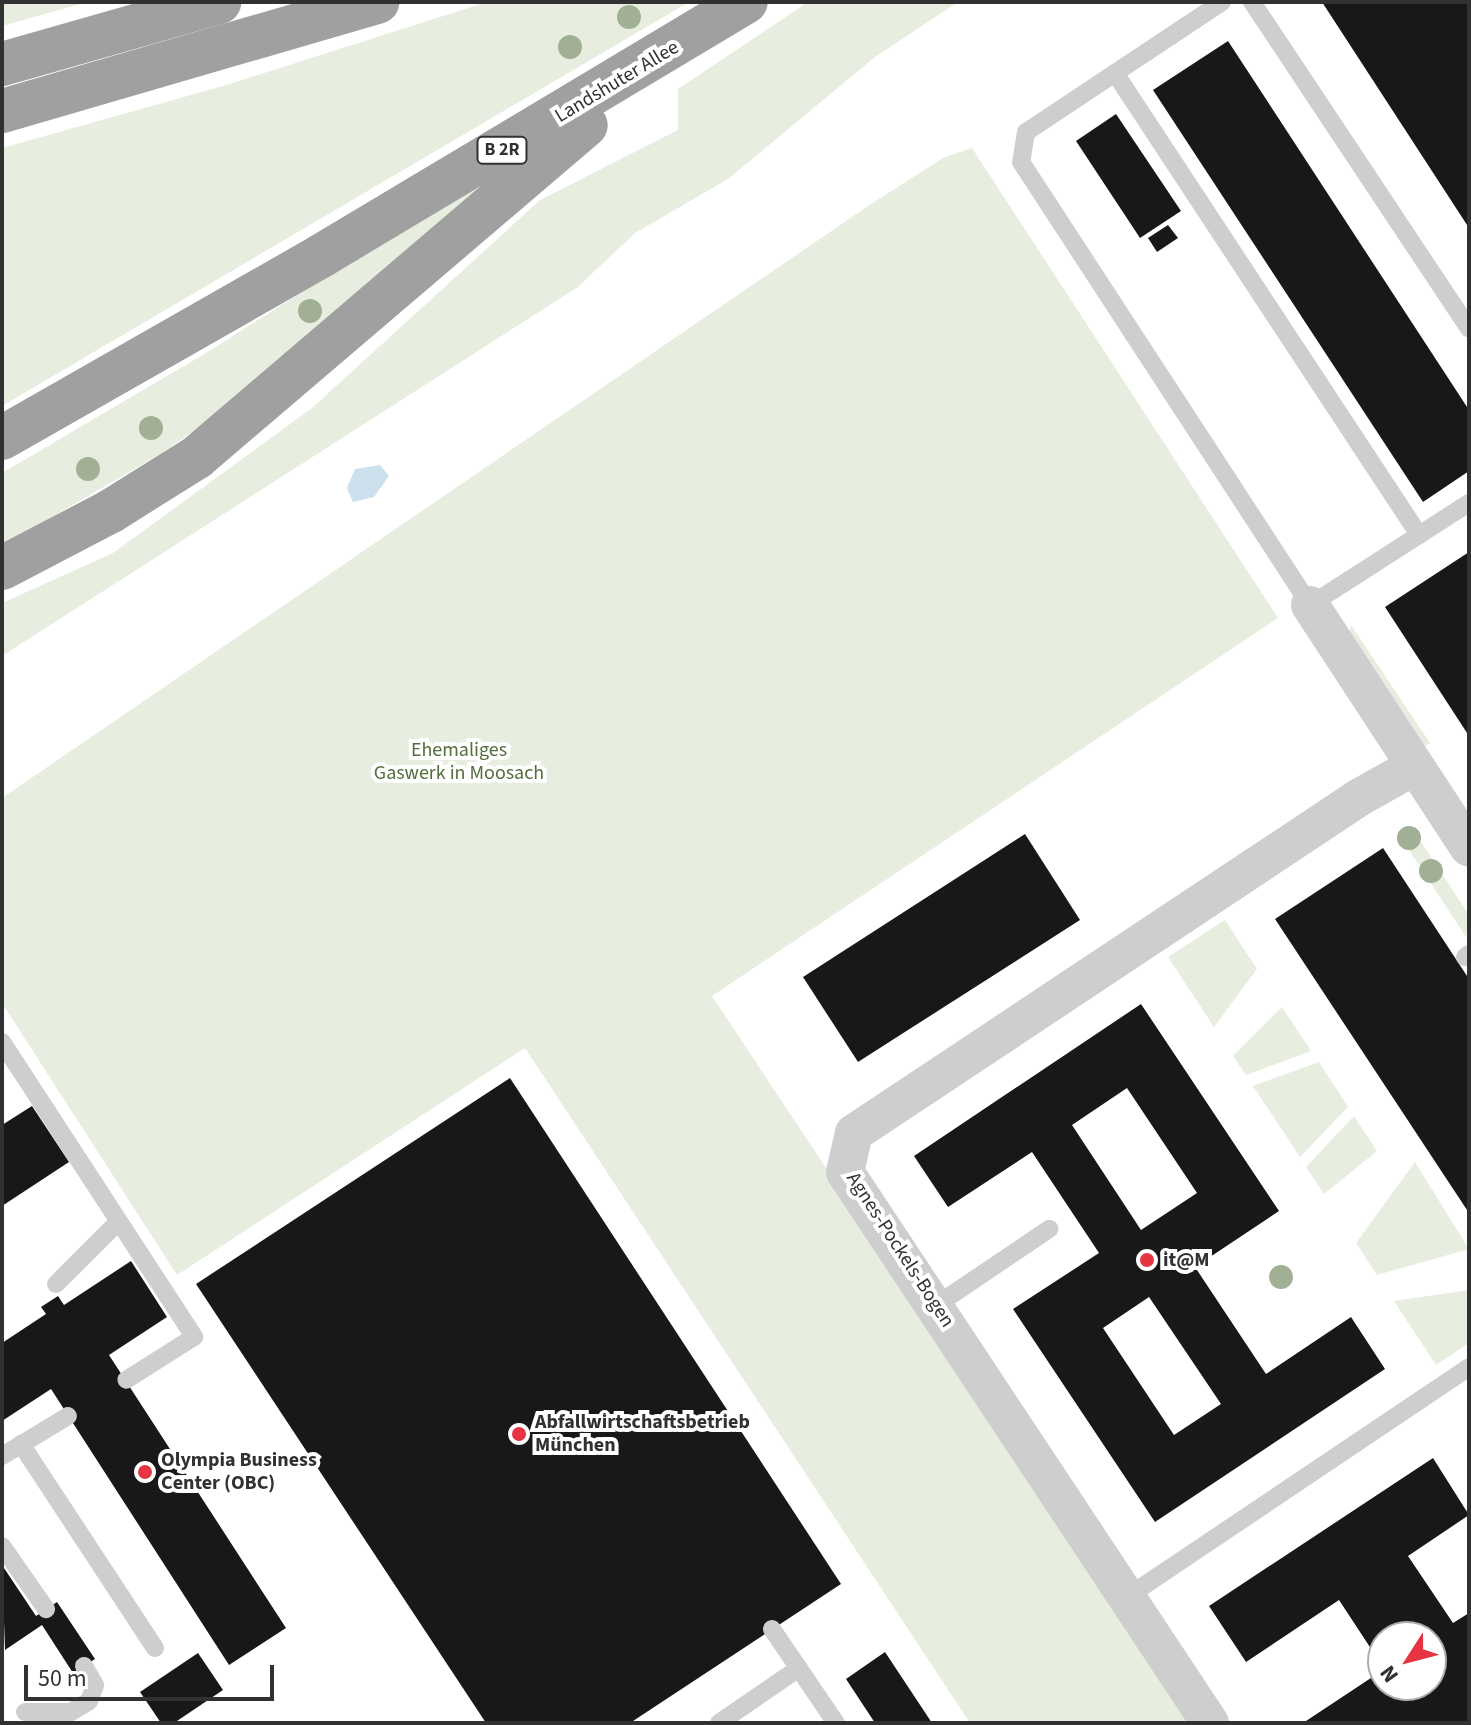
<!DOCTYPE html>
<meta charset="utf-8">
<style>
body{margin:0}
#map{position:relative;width:1471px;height:1725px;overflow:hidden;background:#fff;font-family:"Source Sans 3",sans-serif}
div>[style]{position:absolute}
.green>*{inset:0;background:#e7eedf}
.water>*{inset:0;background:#cce0ed}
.building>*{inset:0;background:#181818}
.service>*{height:18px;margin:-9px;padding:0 9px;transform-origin:9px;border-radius:9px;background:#cecece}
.minor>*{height:38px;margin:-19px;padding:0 19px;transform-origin:19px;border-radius:19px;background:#cecece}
.trunk>*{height:44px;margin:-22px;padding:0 22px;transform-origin:22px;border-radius:22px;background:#a0a0a0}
.trees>*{width:24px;height:24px;margin:-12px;border-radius:50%;background:#a1af94}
.dots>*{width:22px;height:22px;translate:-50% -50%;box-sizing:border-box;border:4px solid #fff;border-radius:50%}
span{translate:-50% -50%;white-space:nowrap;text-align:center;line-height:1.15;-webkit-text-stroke:8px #fff;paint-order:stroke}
.shield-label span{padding:2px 6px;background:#fff;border:2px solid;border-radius:6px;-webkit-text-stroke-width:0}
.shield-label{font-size:18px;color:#313131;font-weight:700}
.street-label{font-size:20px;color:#313131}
.park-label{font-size:20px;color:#546e3d}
.poi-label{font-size:20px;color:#313131;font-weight:700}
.left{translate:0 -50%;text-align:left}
.frame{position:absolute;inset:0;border:4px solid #313131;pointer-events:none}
.north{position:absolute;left:1367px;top:1621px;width:80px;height:80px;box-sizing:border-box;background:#fff;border:2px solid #adadad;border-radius:50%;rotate:234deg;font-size:22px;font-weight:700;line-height:32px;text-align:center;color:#313131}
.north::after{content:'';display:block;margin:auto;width:28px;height:36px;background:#e73442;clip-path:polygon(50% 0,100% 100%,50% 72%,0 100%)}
.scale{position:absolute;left:24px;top:1665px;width:250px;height:36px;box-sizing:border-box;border:4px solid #313131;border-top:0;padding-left:10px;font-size:24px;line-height:28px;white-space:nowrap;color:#313131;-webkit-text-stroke:6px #fff;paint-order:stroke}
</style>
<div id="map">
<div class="green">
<div style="clip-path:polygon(2px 2px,87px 2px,2px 26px)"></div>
<div style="clip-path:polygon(487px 2px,689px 2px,2px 406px,2px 148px,223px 86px)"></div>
<div style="clip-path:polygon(808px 2px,958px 2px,875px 57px,728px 179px,635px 233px,578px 287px,2px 656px,2px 603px,113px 553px,312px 408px,540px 200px,678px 130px,678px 89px)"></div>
<div style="clip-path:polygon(972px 148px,1278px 618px,712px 996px,1194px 1723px,970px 1723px,525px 1048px,177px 1275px,2px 1003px,2px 798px,868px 206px,943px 158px)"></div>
<div style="clip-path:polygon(510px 160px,263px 381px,162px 453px,2px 546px,2px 473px,206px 353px)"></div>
<div style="clip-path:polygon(1351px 625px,1430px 743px,1425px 746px,1350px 632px)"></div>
<div style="clip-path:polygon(1414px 831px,1469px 915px,1466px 937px,1402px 839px)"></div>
<div style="clip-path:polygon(1225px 920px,1257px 969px,1214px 1027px,1168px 957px)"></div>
<div style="clip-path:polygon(1282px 1007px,1311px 1051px,1246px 1075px,1233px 1056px)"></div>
<div style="clip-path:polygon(1319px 1062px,1348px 1107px,1300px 1157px,1253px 1086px)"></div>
<div style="clip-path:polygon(1354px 1116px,1377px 1151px,1324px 1194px,1306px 1167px)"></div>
<div style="clip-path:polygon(1415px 1162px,1469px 1249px,1377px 1275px,1356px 1243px)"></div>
<div style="clip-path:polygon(1469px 1290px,1469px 1343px,1436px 1365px,1394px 1301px)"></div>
</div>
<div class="water">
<div style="clip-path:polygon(380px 465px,389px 476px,374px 497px,353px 502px,347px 488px,355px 469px)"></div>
</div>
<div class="building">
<div style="clip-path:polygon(1322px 2px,1469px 2px,1469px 228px)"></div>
<div style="clip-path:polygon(1228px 41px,1469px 410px,1469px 471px,1423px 502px,1153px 90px)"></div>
<div style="clip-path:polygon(1116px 114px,1181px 211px,1140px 238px,1076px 141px)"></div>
<div style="clip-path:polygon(1168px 225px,1178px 238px,1157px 252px,1148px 238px)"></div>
<div style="clip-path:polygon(1469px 552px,1469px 736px,1385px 607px)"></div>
<div style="clip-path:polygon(1025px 834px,1080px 920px,858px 1062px,803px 977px)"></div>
<div style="clip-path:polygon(1383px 848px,1469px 979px,1469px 1213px,1275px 919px)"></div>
<div style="clip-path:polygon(evenodd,1141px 1004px,1279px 1211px,1195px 1267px,1266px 1374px,1351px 1317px,1385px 1369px,1155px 1522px,1013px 1309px,1099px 1253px,1032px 1152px,948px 1207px,914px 1156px,1141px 1004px,1127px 1088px,1197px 1193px,1141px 1230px,1072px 1125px,1127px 1088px,1141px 1004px,1149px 1297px,1221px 1404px,1174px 1435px,1103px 1328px,1149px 1297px)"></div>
<div style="clip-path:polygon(510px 1078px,841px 1584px,630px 1723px,486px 1723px,196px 1284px)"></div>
<div style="clip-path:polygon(32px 1106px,69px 1162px,2px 1206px,2px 1125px)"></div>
<div style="clip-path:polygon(131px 1261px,167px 1317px,109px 1355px,286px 1628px,229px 1665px,51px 1389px,2px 1421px,2px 1343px,46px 1314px,41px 1307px,58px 1296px,64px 1305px)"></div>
<div style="clip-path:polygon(1433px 1458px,1469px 1515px,1408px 1556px,1453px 1623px,1469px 1613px,1469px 1723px,1303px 1723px,1383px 1670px,1383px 1685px,1431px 1685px,1431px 1637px,1383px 1637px,1383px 1667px,1339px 1600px,1246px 1662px,1209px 1606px)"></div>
<div style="clip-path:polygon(2px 1565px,36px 1616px,57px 1602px,95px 1659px,73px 1673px,42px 1625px,5px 1650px)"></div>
<div style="clip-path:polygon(885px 1652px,932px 1723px,875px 1723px,846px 1679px)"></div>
<div style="clip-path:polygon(198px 1653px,223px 1690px,174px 1723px,161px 1723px,140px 1692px)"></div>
</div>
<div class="service">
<div style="left:1222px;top:2px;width:235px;rotate:146.4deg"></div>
<div style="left:1026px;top:132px;width:30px;rotate:99deg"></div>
<div style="left:1021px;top:162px;width:529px;rotate:56.88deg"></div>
<div style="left:1310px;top:605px;width:189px;rotate:-32.7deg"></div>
<div style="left:1252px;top:2px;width:392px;rotate:56.4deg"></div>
<div style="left:1115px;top:73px;width:553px;rotate:56.65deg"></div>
<div style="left:1465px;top:957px;width:5px;rotate:-37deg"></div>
<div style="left:2px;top:1042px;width:352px;rotate:56.9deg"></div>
<div style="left:194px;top:1337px;width:80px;rotate:147.7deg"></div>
<div style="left:56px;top:1284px;width:88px;rotate:-45deg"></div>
<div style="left:935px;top:1306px;width:138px;rotate:-34deg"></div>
<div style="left:21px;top:1444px;width:244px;rotate:56.7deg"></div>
<div style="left:2px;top:1456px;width:77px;rotate:-31.2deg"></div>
<div style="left:2px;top:1546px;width:77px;rotate:55.1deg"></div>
<div style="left:1127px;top:1597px;width:412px;rotate:-33.9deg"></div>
<div style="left:772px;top:1629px;width:114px;rotate:55.8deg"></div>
<div style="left:25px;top:1712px;width:46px"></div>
<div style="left:71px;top:1712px;width:21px;rotate:-31deg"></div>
<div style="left:89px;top:1701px;width:17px;rotate:-69deg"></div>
<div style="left:95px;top:1685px;width:22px;rotate:-120deg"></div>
<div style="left:719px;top:1723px;width:97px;rotate:-34.5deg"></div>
</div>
<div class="minor">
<div style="left:1310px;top:605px;width:290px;rotate:56.8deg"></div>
<div style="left:1210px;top:1723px;width:661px;rotate:-123.52deg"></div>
<div style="left:845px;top:1172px;width:40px;rotate:-77deg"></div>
<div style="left:854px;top:1133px;width:607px;rotate:-33.59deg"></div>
<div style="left:1360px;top:797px;width:63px;rotate:-29.4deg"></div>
</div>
<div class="trunk">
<div style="left:2px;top:64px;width:226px;rotate:-15.9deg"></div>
<div style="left:2px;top:111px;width:391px;rotate:-16.2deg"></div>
<div style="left:2px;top:438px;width:367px;rotate:-29.7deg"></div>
<div style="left:321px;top:256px;width:495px;rotate:-30.9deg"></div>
<div style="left:2px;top:568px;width:123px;rotate:-27.6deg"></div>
<div style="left:111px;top:511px;width:102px;rotate:-32.1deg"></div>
<div style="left:197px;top:457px;width:511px;rotate:-40.48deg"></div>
</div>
<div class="trees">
<div style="left:629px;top:17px"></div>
<div style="left:570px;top:47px"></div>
<div style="left:310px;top:311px"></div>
<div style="left:151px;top:428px"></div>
<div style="left:88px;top:469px"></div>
<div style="left:1409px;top:838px"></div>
<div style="left:1431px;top:871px"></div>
<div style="left:1281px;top:1277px"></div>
</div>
<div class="dots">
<div style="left:1147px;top:1260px;background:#e73442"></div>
<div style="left:519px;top:1434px;background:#e73442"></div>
<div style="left:145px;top:1472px;background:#e73442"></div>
</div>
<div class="shield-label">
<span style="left:502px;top:150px">B 2R</span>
</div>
<div class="street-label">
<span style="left:617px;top:82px;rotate:-31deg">Landshuter Allee</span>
<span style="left:900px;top:1250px;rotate:57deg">Agnes-Pockels-Bogen</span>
</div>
<div class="park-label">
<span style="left:459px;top:762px">Ehemaliges<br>Gaswerk in Moosach</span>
</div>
<div class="poi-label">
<span class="left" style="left:1163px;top:1260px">it@M</span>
<span class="left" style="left:535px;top:1434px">Abfallwirtschaftsbetrieb<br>München</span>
<span class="left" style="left:161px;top:1472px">Olympia Business<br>Center (OBC)</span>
</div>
<div class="frame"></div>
<div class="north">N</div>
<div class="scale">50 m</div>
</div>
